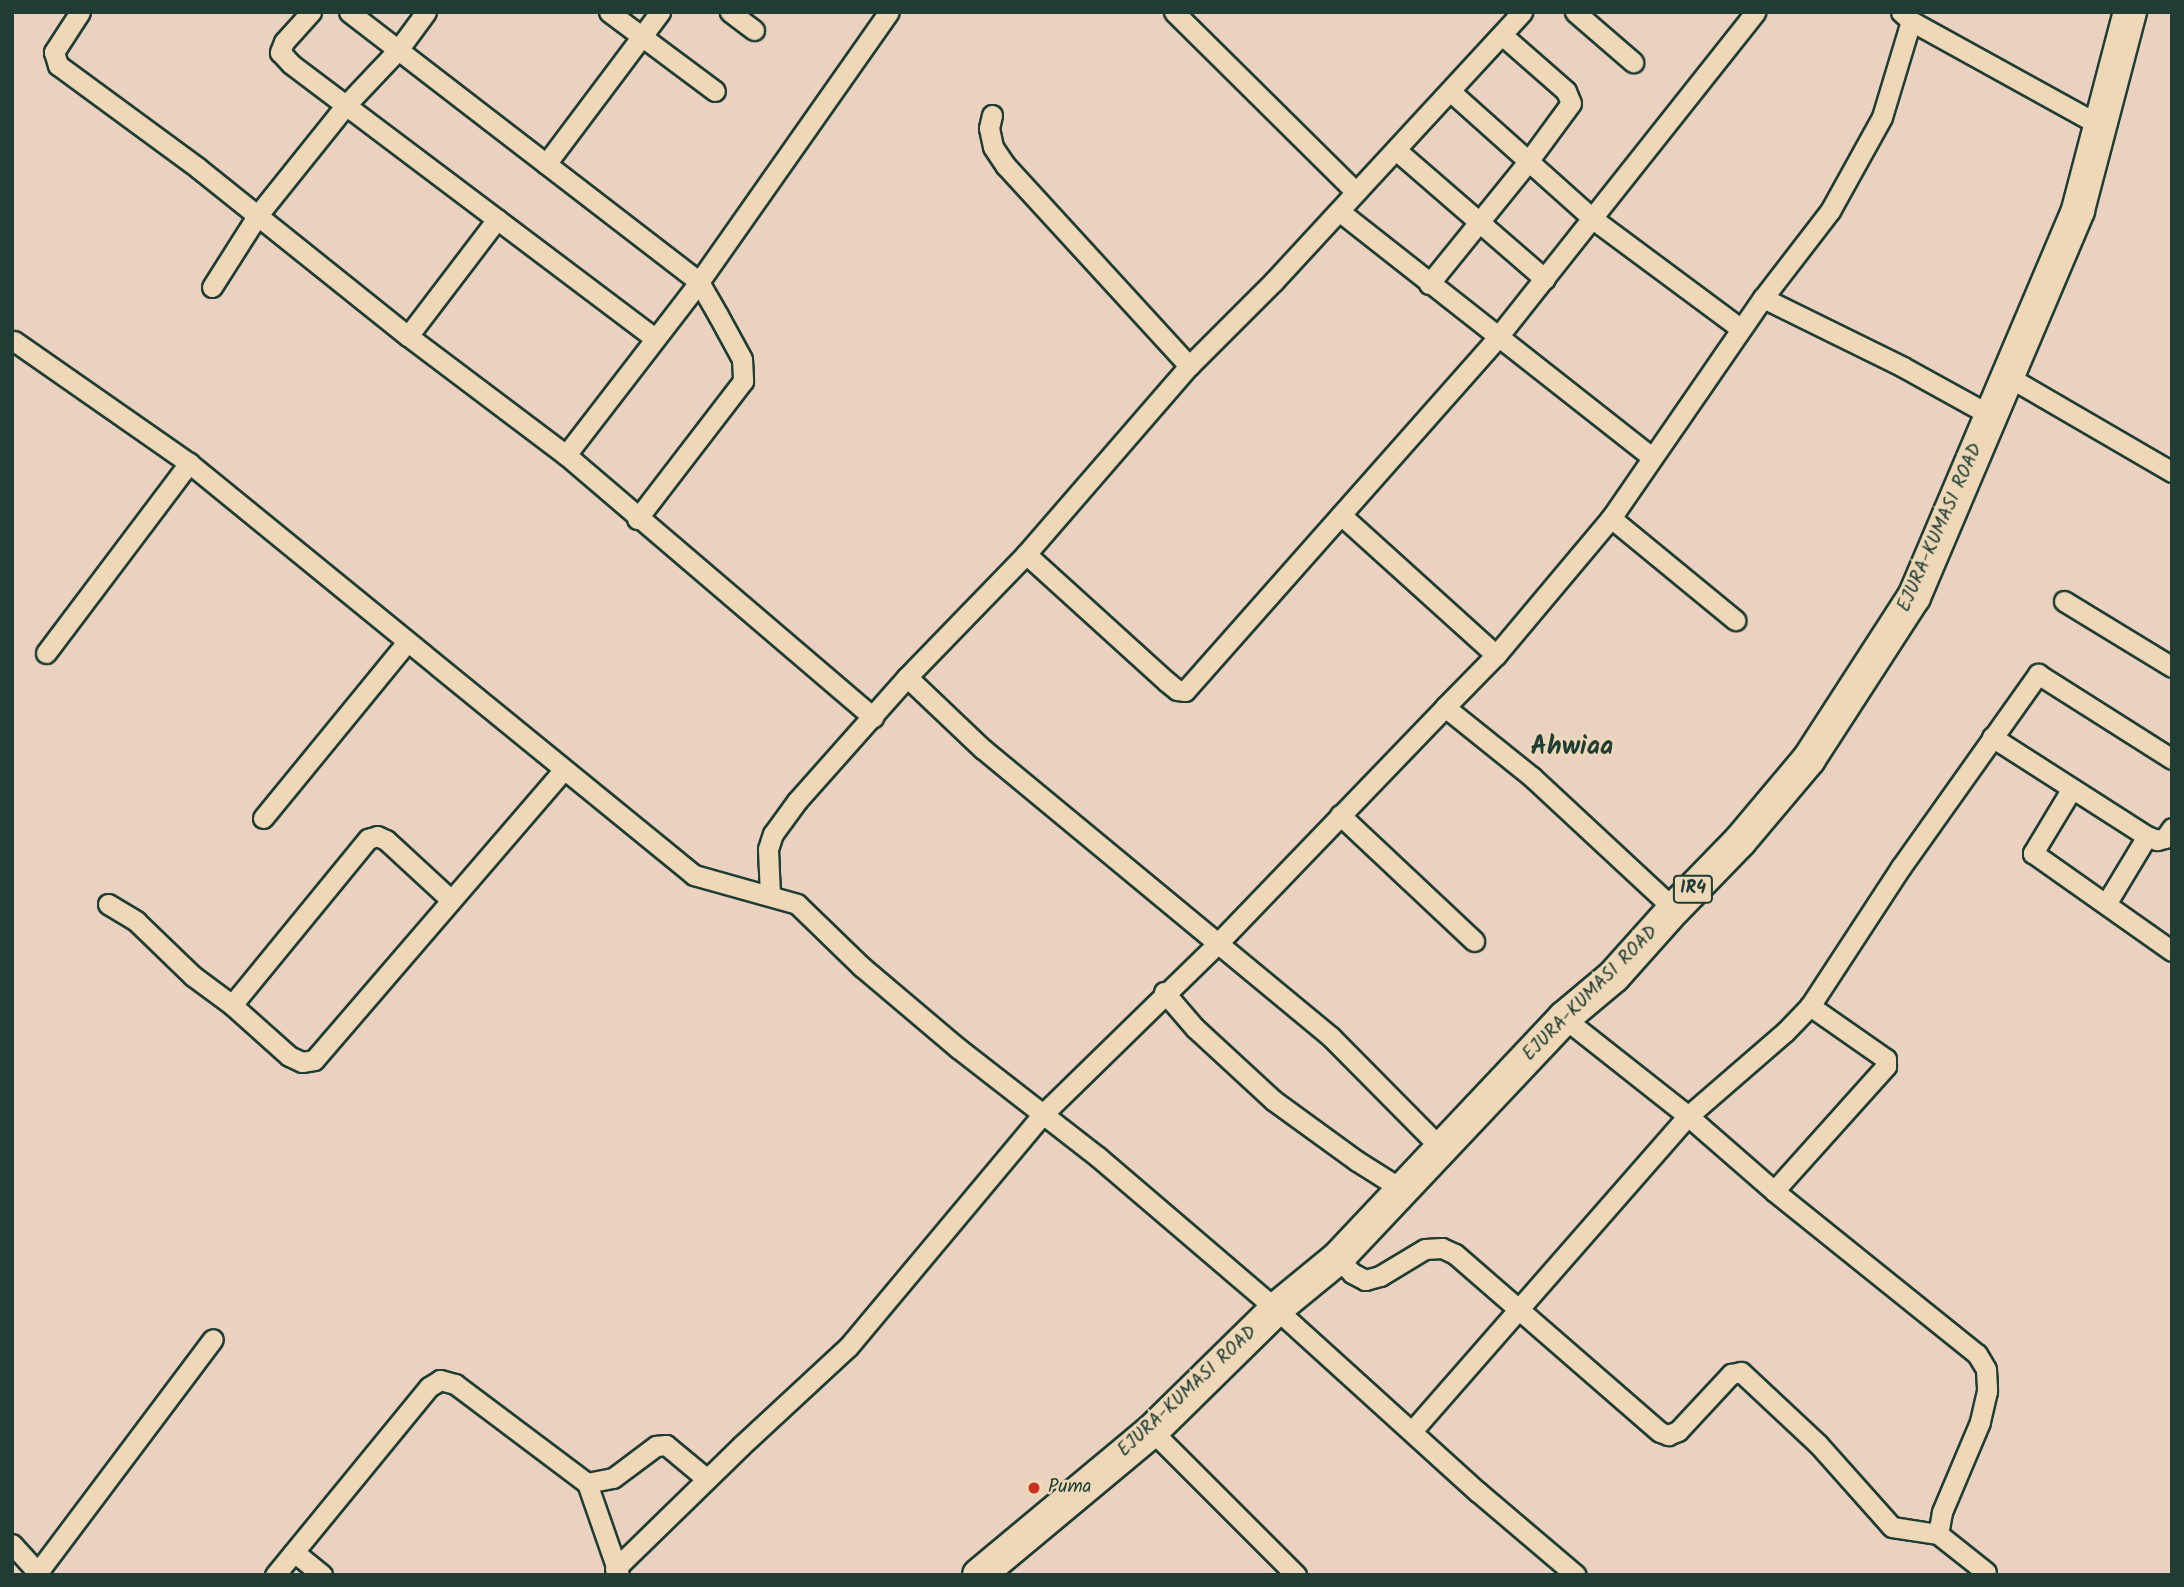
<!DOCTYPE html>
<style>
body{margin:0}
#map{position:relative;width:2184px;height:1587px;overflow:hidden;background:#ebd2c0;font-family:Kalam,sans-serif}
div>[style]{position:absolute}
.roads{filter:drop-shadow(2px 0 #1f3d34) drop-shadow(-2px 0 #1f3d34) drop-shadow(0 2px #1f3d34) drop-shadow(0 -2px #1f3d34)}
.minor>*{height:19px;margin:-9.5px;padding:0 9.5px;transform-origin:9.5px;border-radius:9.5px;background:#eed8b7}
.primary>*{height:32px;margin:-16px;padding:0 16px;transform-origin:16px;border-radius:16px;background:#eed8b7}
.dots>*{width:19px;height:19px;translate:-50% -50%;box-sizing:border-box;border:4px solid #eed8b7;border-radius:50%}
span{translate:-50% -50%;white-space:nowrap;text-align:center;line-height:1.15;-webkit-text-stroke:5px #eed8b7;paint-order:stroke}
.shield-label span{padding:2px 5px;background:#eed8b7;border:2px solid;border-radius:5px;-webkit-text-stroke-width:0}
.shield-label{font-size:18px;color:#1f3d34;font-weight:700}
.street-label{font-size:19px;color:#1f3d34}
.poi-label{font-size:19px;color:#1f3d34}
.left{translate:0 -50%;text-align:left}
.district-label{font-size:26px;color:#1f3d34;font-weight:700}
.frame{position:absolute;inset:0;border:14px solid #1f3d34;pointer-events:none}
</style>
<div id="map">
<div class="roads">
<div class="minor">
<div style="left:80px;top:12px;width:48px;rotate:123deg"></div>
<div style="left:54px;top:52px;width:14px;rotate:73deg"></div>
<div style="left:58px;top:65px;width:174px;rotate:36.3deg"></div>
<div style="left:198px;top:168px;width:269px;rotate:38.7deg"></div>
<div style="left:408px;top:336px;width:198px;rotate:37deg"></div>
<div style="left:566px;top:455px;width:404px;rotate:40.5deg"></div>
<div style="left:311px;top:12px;width:40px;rotate:132deg"></div>
<div style="left:284px;top:42px;width:11px;rotate:112deg"></div>
<div style="left:280px;top:52px;width:16px;rotate:47deg"></div>
<div style="left:291px;top:64px;width:455px;rotate:37deg"></div>
<div style="left:349px;top:12px;width:442px;rotate:37.6deg"></div>
<div style="left:699px;top:282px;width:38px;rotate:60deg"></div>
<div style="left:718px;top:315px;width:50px;rotate:61.4deg"></div>
<div style="left:742px;top:359px;width:22px;rotate:87deg"></div>
<div style="left:743px;top:381px;width:174px;rotate:127.5deg"></div>
<div style="left:609px;top:12px;width:132px;rotate:36.7deg"></div>
<div style="left:730px;top:12px;width:30px;rotate:37deg"></div>
<div style="left:1174px;top:12px;width:256px;rotate:44.7deg"></div>
<div style="left:1575px;top:12px;width:77px;rotate:40.8deg"></div>
<div style="left:1901px;top:12px;width:13px;rotate:42deg"></div>
<div style="left:1911px;top:21px;width:217px;rotate:28.9deg"></div>
<div style="left:1450px;top:91px;width:192px;rotate:41.8deg"></div>
<div style="left:1593px;top:219px;width:184px;rotate:36.6deg"></div>
<div style="left:992px;top:115px;width:13px;rotate:103deg"></div>
<div style="left:989px;top:128px;width:19px;rotate:78deg"></div>
<div style="left:993px;top:147px;width:23px;rotate:56deg"></div>
<div style="left:1006px;top:166px;width:271px;rotate:47.5deg"></div>
<div style="left:1396px;top:150px;width:197px;rotate:40.9deg"></div>
<div style="left:546px;top:164px;width:190px;rotate:-53.1deg"></div>
<div style="left:1339px;top:211px;width:398px;rotate:38.2deg"></div>
<div style="left:1429px;top:284px;width:156px;rotate:-51deg"></div>
<div style="left:1527px;top:163px;width:74px;rotate:-53.7deg"></div>
<div style="left:1571px;top:103px;width:13px;rotate:-113deg"></div>
<div style="left:1566px;top:91px;width:85px;rotate:-138.8deg"></div>
<div style="left:212px;top:287px;width:84px;rotate:-57.6deg"></div>
<div style="left:257px;top:216px;width:141px;rotate:-51.3deg"></div>
<div style="left:345px;top:106px;width:77px;rotate:-46.6deg"></div>
<div style="left:398px;top:50px;width:47px;rotate:-53.6deg"></div>
<div style="left:1763px;top:298px;width:156px;rotate:26.2deg"></div>
<div style="left:1903px;top:367px;width:99px;rotate:28.9deg"></div>
<div style="left:408px;top:336px;width:147px;rotate:-52.7deg"></div>
<div style="left:14px;top:341px;width:213px;rotate:34.9deg"></div>
<div style="left:189px;top:463px;width:652px;rotate:39.21deg"></div>
<div style="left:694px;top:875px;width:107px;rotate:15.7deg"></div>
<div style="left:797px;top:904px;width:91px;rotate:44.1deg"></div>
<div style="left:862px;top:967px;width:126px;rotate:40.2deg"></div>
<div style="left:958px;top:1048px;width:177px;rotate:37.9deg"></div>
<div style="left:1098px;top:1157px;width:234px;rotate:40.5deg"></div>
<div style="left:1276px;top:1309px;width:273px;rotate:42.2deg"></div>
<div style="left:1478px;top:1492px;width:128px;rotate:40.3deg"></div>
<div style="left:2007px;top:376px;width:191px;rotate:30.2deg"></div>
<div style="left:566px;top:455px;width:218px;rotate:-52.4deg"></div>
<div style="left:699px;top:282px;width:330px;rotate:-54.9deg"></div>
<div style="left:1341px;top:515px;width:209px;rotate:42.1deg"></div>
<div style="left:1611px;top:518px;width:161px;rotate:39.4deg"></div>
<div style="left:1026px;top:554px;width:189px;rotate:42.2deg"></div>
<div style="left:1166px;top:681px;width:14px;rotate:39deg"></div>
<div style="left:1177px;top:690px;width:8px;rotate:7deg"></div>
<div style="left:1185px;top:691px;width:471px;rotate:-48.5deg"></div>
<div style="left:1497px;top:338px;width:416px;rotate:-51.6deg"></div>
<div style="left:2064px;top:601px;width:127px;rotate:31.4deg"></div>
<div style="left:46px;top:653px;width:238px;rotate:-53deg"></div>
<div style="left:907px;top:677px;width:105px;rotate:43.5deg"></div>
<div style="left:983px;top:749px;width:452px;rotate:39.6deg"></div>
<div style="left:1331px;top:1037px;width:156px;rotate:45.3deg"></div>
<div style="left:1445px;top:707px;width:73px;rotate:-45.6deg"></div>
<div style="left:1496px;top:655px;width:179px;rotate:-50deg"></div>
<div style="left:1611px;top:518px;width:267px;rotate:-55.4deg"></div>
<div style="left:1763px;top:298px;width:110px;rotate:-52.4deg"></div>
<div style="left:1830px;top:211px;width:107px;rotate:-61deg"></div>
<div style="left:1882px;top:117px;width:100px;rotate:-73.2deg"></div>
<div style="left:1992px;top:737px;width:184px;rotate:32.6deg"></div>
<div style="left:2147px;top:836px;width:11px;rotate:22deg"></div>
<div style="left:2157px;top:840px;width:8px;rotate:-14deg"></div>
<div style="left:2165px;top:838px;width:12px;rotate:-55deg"></div>
<div style="left:2071px;top:790px;width:74px;rotate:121.1deg"></div>
<div style="left:2033px;top:853px;width:170px;rotate:35.2deg"></div>
<div style="left:1340px;top:815px;width:184px;rotate:43.2deg"></div>
<div style="left:263px;top:818px;width:227px;rotate:-50.7deg"></div>
<div style="left:770px;top:895px;width:46px;rotate:-92.5deg"></div>
<div style="left:768px;top:849px;width:16px;rotate:-72deg"></div>
<div style="left:773px;top:834px;width:41px;rotate:-54deg"></div>
<div style="left:797px;top:801px;width:166px;rotate:-48.4deg"></div>
<div style="left:907px;top:677px;width:171px;rotate:-45.9deg"></div>
<div style="left:1026px;top:554px;width:249px;rotate:-49.1deg"></div>
<div style="left:1189px;top:366px;width:120px;rotate:-45deg"></div>
<div style="left:1274px;top:281px;width:366px;rotate:-47.3deg"></div>
<div style="left:108px;top:904px;width:33px;rotate:31deg"></div>
<div style="left:136px;top:921px;width:79px;rotate:44deg"></div>
<div style="left:193px;top:976px;width:49px;rotate:36.6deg"></div>
<div style="left:232px;top:1005px;width:76px;rotate:41.8deg"></div>
<div style="left:289px;top:1056px;width:14px;rotate:25deg"></div>
<div style="left:302px;top:1062px;width:12px;rotate:-9deg"></div>
<div style="left:314px;top:1060px;width:382px;rotate:-49.3deg"></div>
<div style="left:2106px;top:904px;width:79px;rotate:-58.9deg"></div>
<div style="left:1164px;top:992px;width:48px;rotate:49.3deg"></div>
<div style="left:1195px;top:1028px;width:106px;rotate:42.7deg"></div>
<div style="left:1273px;top:1100px;width:104px;rotate:36deg"></div>
<div style="left:1357px;top:1161px;width:54px;rotate:32.2deg"></div>
<div style="left:232px;top:1005px;width:215px;rotate:-50.7deg"></div>
<div style="left:368px;top:839px;width:9px;rotate:-18deg"></div>
<div style="left:377px;top:836px;width:10px;rotate:24deg"></div>
<div style="left:386px;top:840px;width:87px;rotate:42.7deg"></div>
<div style="left:1564px;top:1018px;width:158px;rotate:38.3deg"></div>
<div style="left:1688px;top:1116px;width:114px;rotate:41.1deg"></div>
<div style="left:1774px;top:1191px;width:260px;rotate:38.8deg"></div>
<div style="left:1977px;top:1354px;width:17px;rotate:59deg"></div>
<div style="left:1986px;top:1369px;width:22px;rotate:87deg"></div>
<div style="left:1987px;top:1391px;width:32px;rotate:103deg"></div>
<div style="left:1980px;top:1422px;width:98px;rotate:112.9deg"></div>
<div style="left:1942px;top:1512px;width:22px;rotate:100deg"></div>
<div style="left:1774px;top:1191px;width:168px;rotate:-48.1deg"></div>
<div style="left:1886px;top:1066px;width:7px;rotate:-90deg"></div>
<div style="left:1886px;top:1059px;width:93px;rotate:-145.1deg"></div>
<div style="left:1338px;top:1258px;width:21px;rotate:47deg"></div>
<div style="left:1352px;top:1273px;width:15px;rotate:28deg"></div>
<div style="left:1365px;top:1280px;width:16px;rotate:-15deg"></div>
<div style="left:1380px;top:1276px;width:52px;rotate:-31deg"></div>
<div style="left:1425px;top:1249px;width:17px;rotate:-3deg"></div>
<div style="left:1442px;top:1248px;width:14px;rotate:25deg"></div>
<div style="left:1455px;top:1254px;width:271px;rotate:41deg"></div>
<div style="left:1660px;top:1432px;width:9px;rotate:21deg"></div>
<div style="left:1668px;top:1435px;width:11px;rotate:-22deg"></div>
<div style="left:1678px;top:1431px;width:78px;rotate:-47.1deg"></div>
<div style="left:1731px;top:1374px;width:10px;rotate:-11deg"></div>
<div style="left:1741px;top:1372px;width:105px;rotate:43.1deg"></div>
<div style="left:1818px;top:1444px;width:111px;rotate:48.3deg"></div>
<div style="left:1892px;top:1527px;width:47px;rotate:8.7deg"></div>
<div style="left:1938px;top:1534px;width:61px;rotate:38.4deg"></div>
<div style="left:1152px;top:1431px;width:204px;rotate:45deg"></div>
<div style="left:1412px;top:1431px;width:419px;rotate:-48.8deg"></div>
<div style="left:1688px;top:1116px;width:128px;rotate:-40.9deg"></div>
<div style="left:1785px;top:1032px;width:36px;rotate:-46deg"></div>
<div style="left:1810px;top:1006px;width:166px;rotate:-56.8deg"></div>
<div style="left:1901px;top:867px;width:237px;rotate:-54.6deg"></div>
<div style="left:2038px;top:674px;width:159px;rotate:32.4deg"></div>
<div style="left:587px;top:1483px;width:97px;rotate:70.8deg"></div>
<div style="left:12px;top:1544px;width:42px;rotate:47.9deg"></div>
<div style="left:294px;top:1552px;width:36px;rotate:39deg"></div>
<div style="left:615px;top:1569px;width:176px;rotate:-44.3deg"></div>
<div style="left:741px;top:1446px;width:146px;rotate:-42.8deg"></div>
<div style="left:848px;top:1347px;width:304px;rotate:-50.1deg"></div>
<div style="left:1043px;top:1114px;width:246px;rotate:-44.3deg"></div>
<div style="left:1219px;top:942px;width:326px;rotate:-46.1deg"></div>
<div style="left:1445px;top:707px;width:112px;rotate:38.8deg"></div>
<div style="left:1532px;top:777px;width:194px;rotate:42.9deg"></div>
<div style="left:38px;top:1572px;width:291px;rotate:-53.1deg"></div>
<div style="left:275px;top:1575px;width:243px;rotate:-50.7deg"></div>
<div style="left:429px;top:1387px;width:13px;rotate:-32deg"></div>
<div style="left:440px;top:1380px;width:16px;rotate:15deg"></div>
<div style="left:455px;top:1384px;width:165px;rotate:36.9deg"></div>
<div style="left:587px;top:1483px;width:26px;rotate:-11deg"></div>
<div style="left:613px;top:1478px;width:54px;rotate:-36.7deg"></div>
<div style="left:656px;top:1446px;width:10px;rotate:-6deg"></div>
<div style="left:666px;top:1445px;width:53px;rotate:39.7deg"></div>
</div>
<div class="primary">
<div style="left:979px;top:1575px;width:225px;rotate:-39.8deg"></div>
<div style="left:1152px;top:1431px;width:174px;rotate:-44.5deg"></div>
<div style="left:1276px;top:1309px;width:80px;rotate:-39.4deg"></div>
<div style="left:1338px;top:1258px;width:330px;rotate:-46.7deg"></div>
<div style="left:1564px;top:1018px;width:65px;rotate:-40deg"></div>
<div style="left:1614px;top:976px;width:90px;rotate:-48.2deg"></div>
<div style="left:1674px;top:909px;width:95px;rotate:-45.9deg"></div>
<div style="left:1740px;top:841px;width:107px;rotate:-49.9deg"></div>
<div style="left:1809px;top:759px;width:193px;rotate:-57.1deg"></div>
<div style="left:1914px;top:597px;width:420px;rotate:-67deg"></div>
<div style="left:2078px;top:210px;width:205px;rotate:-75.3deg"></div>
</div>
</div>
<div class="dots">
<div style="left:1034px;top:1488px;background:#c8321e"></div>
</div>
<div class="shield-label">
<span style="left:1693px;top:889px">IR4</span>
</div>
<div class="street-label">
<span style="left:1941px;top:528px;rotate:-66deg">EJURA-KUMASI ROAD</span>
<span style="left:1591px;top:994px;rotate:-45deg">EJURA-KUMASI ROAD</span>
<span style="left:1188px;top:1392px;rotate:-43deg">EJURA-KUMASI ROAD</span>
</div>
<div class="poi-label">
<span class="left" style="left:1048px;top:1488px">Puma</span>
</div>
<div class="district-label">
<span style="left:1572px;top:748px">Ahwiaa</span>
</div>
<div class="frame"></div>
</div>
